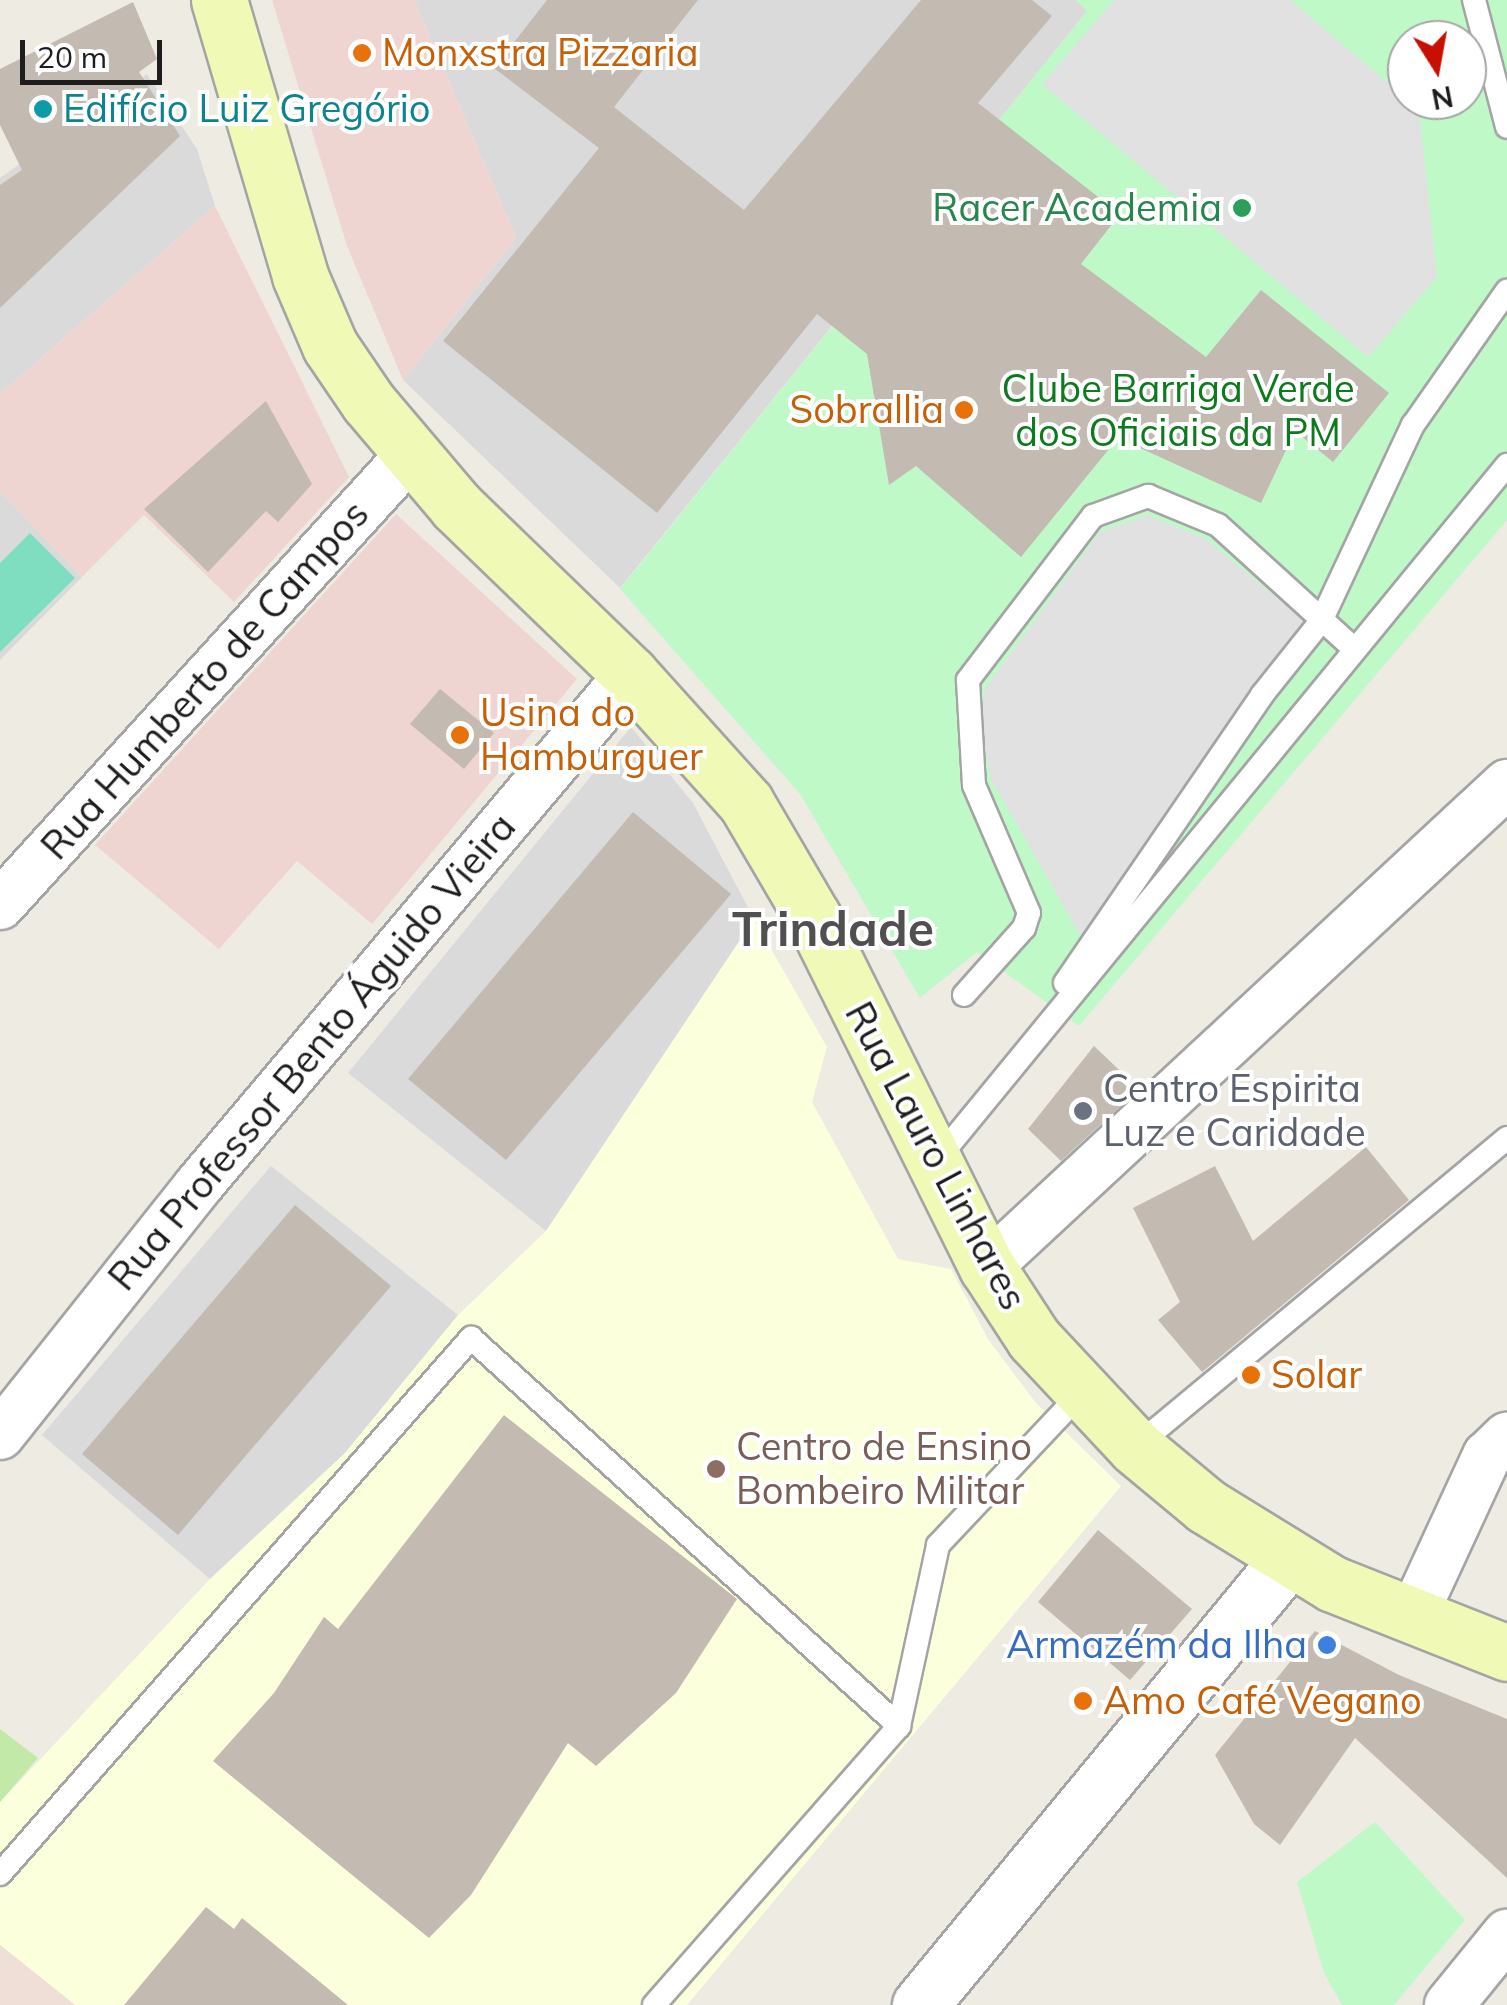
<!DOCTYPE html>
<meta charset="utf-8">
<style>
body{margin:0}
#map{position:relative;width:1507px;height:2005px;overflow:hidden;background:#eeebe3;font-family:Mulish,sans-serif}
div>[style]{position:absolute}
.residential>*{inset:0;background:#dbdada}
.commercial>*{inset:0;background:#efd5d2}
.education>*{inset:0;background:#fcffdb}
.military>*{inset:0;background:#f0dfd6}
.grass>*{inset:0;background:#c3e9a8}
.park>*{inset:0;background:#bff9c8}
.pitch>*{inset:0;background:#80dec0}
.parking>*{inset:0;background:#e1e1e1}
.building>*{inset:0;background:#c3bab2}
.roads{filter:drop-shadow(2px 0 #a4a4a4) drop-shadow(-2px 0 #a4a4a4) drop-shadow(0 2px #a4a4a4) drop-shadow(0 -2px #a4a4a4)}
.service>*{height:22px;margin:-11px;padding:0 11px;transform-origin:11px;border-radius:11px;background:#fff}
.minor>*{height:48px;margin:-24px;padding:0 24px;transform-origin:24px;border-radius:24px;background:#fff}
.tertiary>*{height:55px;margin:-27.5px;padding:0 27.5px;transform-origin:27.5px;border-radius:27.5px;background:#fff}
.secondary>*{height:55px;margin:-27.5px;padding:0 27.5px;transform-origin:27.5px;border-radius:27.5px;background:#f1f9b6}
.dots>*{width:28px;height:28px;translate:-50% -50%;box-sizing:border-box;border:5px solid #fff;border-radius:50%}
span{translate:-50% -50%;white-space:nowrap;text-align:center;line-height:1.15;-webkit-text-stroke:8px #fff;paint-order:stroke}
.food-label{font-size:38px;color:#c56008}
.left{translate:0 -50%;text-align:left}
.right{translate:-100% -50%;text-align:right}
.culture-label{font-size:38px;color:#0d838f}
.leisure-label{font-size:38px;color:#27864d}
.park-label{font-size:38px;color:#0c7a1d}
.street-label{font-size:38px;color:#1d1d1d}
.worship-label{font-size:38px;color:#5b616d}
.education-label{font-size:38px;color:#785e54}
.shop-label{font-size:38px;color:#366cbe}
.district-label{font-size:48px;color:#505050;font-weight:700}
.north{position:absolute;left:1387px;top:20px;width:100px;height:100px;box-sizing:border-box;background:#fff;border:2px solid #a5a5a5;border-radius:50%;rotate:169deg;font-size:28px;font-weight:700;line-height:40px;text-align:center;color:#1d1d1d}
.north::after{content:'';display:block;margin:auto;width:35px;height:45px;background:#c90f01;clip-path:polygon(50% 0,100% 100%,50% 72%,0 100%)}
.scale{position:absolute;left:20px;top:40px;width:142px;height:45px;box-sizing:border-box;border:5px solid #1d1d1d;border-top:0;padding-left:12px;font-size:30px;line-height:35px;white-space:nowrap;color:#1d1d1d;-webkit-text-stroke:8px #fff;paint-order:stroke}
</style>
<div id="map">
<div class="residential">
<div style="clip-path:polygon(414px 0,1076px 0,1088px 10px,620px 588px,403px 380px,516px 238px)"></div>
<div style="clip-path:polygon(147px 74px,197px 149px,215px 206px,0 394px,0 178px)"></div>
<div style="clip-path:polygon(0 491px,82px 577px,0 660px)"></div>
<div style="clip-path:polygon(631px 727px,693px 803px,754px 919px,546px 1231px,348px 1073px)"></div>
<div style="clip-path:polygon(271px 1166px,458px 1315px,345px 1453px,210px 1579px,42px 1435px)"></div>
</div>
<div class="commercial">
<div style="clip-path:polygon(272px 0,414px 0,516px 238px,403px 380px,347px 246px)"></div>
<div style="clip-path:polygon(215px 206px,349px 477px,234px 602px,144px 515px,82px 577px,0 491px,0 394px)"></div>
<div style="clip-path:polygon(396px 514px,577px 679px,372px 924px,297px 861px,219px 949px,95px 845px)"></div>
</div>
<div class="education">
<div style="clip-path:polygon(754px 919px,827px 1047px,812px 1102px,898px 1259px,951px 1269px,988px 1339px,1035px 1402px,1121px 1486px,687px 2005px,75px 2005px,0 1945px,0 1802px,210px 1579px,345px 1453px,458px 1315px,546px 1231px)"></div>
</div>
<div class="military">
<div style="clip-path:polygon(0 1945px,75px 2005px,0 2005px)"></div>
</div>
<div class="grass">
<div style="clip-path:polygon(0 1729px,38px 1758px,0 1802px)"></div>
</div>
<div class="park">
<div style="clip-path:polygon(evenodd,1076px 0,1507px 0,1507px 520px,1079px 1026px,977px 952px,920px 998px,800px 794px,620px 589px,1087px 11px,1076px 0,1407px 40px,1467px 40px,1467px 100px,1407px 100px,1407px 40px)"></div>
<div style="clip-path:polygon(1375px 1822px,1465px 1920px,1394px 2005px,1342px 2005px,1324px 1973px,1297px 1882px)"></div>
</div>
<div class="pitch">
<div style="clip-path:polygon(30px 533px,75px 578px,0 652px,0 563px)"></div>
</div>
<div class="parking">
<div style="clip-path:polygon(1114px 0,1290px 0,1419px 109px,1437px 277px,1368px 357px,1042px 84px)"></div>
<div style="clip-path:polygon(1147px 515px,1206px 539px,1320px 634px,1086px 945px,991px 779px,980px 721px,985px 688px,1100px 532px)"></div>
</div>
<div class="building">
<div style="clip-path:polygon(547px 0,698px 0,614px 107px,744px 210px,921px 0,1032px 0,1052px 16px,978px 103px,1120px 214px,1081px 264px,1206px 357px,1261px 290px,1389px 393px,1333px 462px,1295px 431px,1261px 503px,1118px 438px,1021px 557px,916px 466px,889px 485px,867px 354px,817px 314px,657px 513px,443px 341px,599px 148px,494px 68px)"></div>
<div style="clip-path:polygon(133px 2px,157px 59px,139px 72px,180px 136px,0 308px,0 185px,22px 170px,0 125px,0 69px)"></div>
<div style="clip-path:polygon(266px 401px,312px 484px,278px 522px,266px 511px,208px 572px,144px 509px)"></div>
<div style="clip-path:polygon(440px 689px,494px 733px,464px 769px,410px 724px)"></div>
<div style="clip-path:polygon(633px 812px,731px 894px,506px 1160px,408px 1079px)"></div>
<div style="clip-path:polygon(1094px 1046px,1139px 1089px,1061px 1161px,1028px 1129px)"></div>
<div style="clip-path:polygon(1366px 1147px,1409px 1200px,1202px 1372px,1158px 1320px,1180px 1302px,1133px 1208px,1215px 1166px,1253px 1241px)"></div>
<div style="clip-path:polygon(295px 1205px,391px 1286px,178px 1535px,82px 1454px)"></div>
<div style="clip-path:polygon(504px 1415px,737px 1599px,676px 1693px,596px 1766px,568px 1743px,471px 1895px,429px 1938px,213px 1761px,274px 1693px,324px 1617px,338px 1629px)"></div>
<div style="clip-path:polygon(1098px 1530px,1192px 1609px,1130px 1680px,1038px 1602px)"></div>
<div style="clip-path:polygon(1315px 1631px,1399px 1675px,1507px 1719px,1507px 1878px,1355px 1738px,1280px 1845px,1254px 1824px,1215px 1755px)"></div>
<div style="clip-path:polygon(206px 1907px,234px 1929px,242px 1918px,348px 2005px,124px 2005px)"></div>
</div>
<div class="roads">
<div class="service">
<div style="left:1474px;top:0;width:131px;rotate:75.4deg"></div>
<div style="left:1065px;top:983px;width:349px;rotate:-55.6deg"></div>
<div style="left:1262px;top:695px;width:95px;rotate:-51.4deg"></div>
<div style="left:1321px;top:621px;width:217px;rotate:-64.9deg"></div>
<div style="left:1413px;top:425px;width:164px;rotate:-55deg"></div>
<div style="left:964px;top:995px;width:90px;rotate:-48.2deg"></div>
<div style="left:1024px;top:928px;width:16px;rotate:-72deg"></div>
<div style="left:1029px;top:913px;width:139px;rotate:-113.3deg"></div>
<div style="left:974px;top:785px;width:105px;rotate:-93.3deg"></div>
<div style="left:968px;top:680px;width:206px;rotate:-52.7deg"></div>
<div style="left:1093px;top:516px;width:59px;rotate:-20deg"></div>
<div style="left:1148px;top:496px;width:76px;rotate:22.5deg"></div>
<div style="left:1218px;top:525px;width:183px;rotate:42.3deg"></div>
<div style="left:935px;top:1162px;width:902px;rotate:-50.63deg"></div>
<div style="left:1135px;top:1447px;width:484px;rotate:-39.7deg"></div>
<div style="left:0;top:1874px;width:714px;rotate:-48.69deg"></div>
<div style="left:471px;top:1338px;width:578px;rotate:42.19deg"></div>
<div style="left:654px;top:2005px;width:371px;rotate:-48.7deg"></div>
<div style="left:899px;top:1726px;width:185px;rotate:-77.8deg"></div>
<div style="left:938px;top:1545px;width:209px;rotate:-46.7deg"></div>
</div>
<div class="minor">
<div style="left:0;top:905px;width:609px;rotate:-47.66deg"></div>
<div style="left:987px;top:1267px;width:710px;rotate:-42.89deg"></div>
<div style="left:0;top:1435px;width:318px;rotate:-51.5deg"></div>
<div style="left:198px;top:1186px;width:670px;rotate:-49.84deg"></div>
<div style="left:1412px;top:1618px;width:179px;rotate:-65.2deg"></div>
<div style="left:1487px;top:1456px;width:28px;rotate:-44deg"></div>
<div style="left:1449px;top:2005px;width:92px;rotate:-50.8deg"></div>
</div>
<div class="tertiary">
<div style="left:920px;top:2005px;width:580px;rotate:-50.46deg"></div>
</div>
<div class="secondary">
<div style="left:219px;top:0;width:288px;rotate:73.6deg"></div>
<div style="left:300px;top:276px;width:76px;rotate:66.8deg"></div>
<div style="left:330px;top:346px;width:68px;rotate:55.8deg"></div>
<div style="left:368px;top:402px;width:138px;rotate:49.7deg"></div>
<div style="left:457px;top:507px;width:240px;rotate:44deg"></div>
<div style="left:630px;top:674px;width:173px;rotate:48deg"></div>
<div style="left:746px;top:803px;width:132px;rotate:59.6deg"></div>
<div style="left:813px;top:917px;width:391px;rotate:63.6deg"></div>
<div style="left:987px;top:1267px;width:86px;rotate:56.9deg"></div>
<div style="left:1034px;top:1339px;width:148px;rotate:46.9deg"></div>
<div style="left:1135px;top:1447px;width:92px;rotate:39.7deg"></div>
<div style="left:1206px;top:1506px;width:149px;rotate:31.6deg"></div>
<div style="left:1333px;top:1584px;width:187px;rotate:21.6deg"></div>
</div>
</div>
<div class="dots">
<div style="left:362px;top:53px;background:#e8710a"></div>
<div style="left:43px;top:109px;background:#0f9aa8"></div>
<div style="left:1242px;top:208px;background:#2e9e5b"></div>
<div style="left:964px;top:410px;background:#e8710a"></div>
<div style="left:460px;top:735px;background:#e8710a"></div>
<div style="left:1083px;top:1111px;background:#6b7280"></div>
<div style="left:1251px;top:1375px;background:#e8710a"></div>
<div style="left:716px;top:1469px;background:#8d6e63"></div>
<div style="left:1327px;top:1645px;background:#3f7fe0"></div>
<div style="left:1083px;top:1701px;background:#e8710a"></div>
</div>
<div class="food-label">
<span class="left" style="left:382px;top:53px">Monxstra Pizzaria</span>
<span class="right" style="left:944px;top:410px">Sobrallia</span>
<span class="left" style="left:480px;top:735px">Usina do<br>Hamburguer</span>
<span class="left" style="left:1271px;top:1375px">Solar</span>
<span class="left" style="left:1103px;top:1701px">Amo Café Vegano</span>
</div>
<div class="culture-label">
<span class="left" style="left:63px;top:109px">Edifício Luiz Gregório</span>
</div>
<div class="leisure-label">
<span class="right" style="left:1222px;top:208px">Racer Academia</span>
</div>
<div class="park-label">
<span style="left:1178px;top:411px">Clube Barriga Verde<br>dos Oficiais da PM</span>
</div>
<div class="street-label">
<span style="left:205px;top:680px;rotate:-48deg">Rua Humberto de Campos</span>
<span style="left:312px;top:1052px;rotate:-50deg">Rua Professor Bento Águido Vieira</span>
<span style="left:936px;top:1156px;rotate:62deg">Rua Lauro Linhares</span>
</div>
<div class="worship-label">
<span class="left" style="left:1103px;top:1111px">Centro Espirita<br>Luz e Caridade</span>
</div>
<div class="education-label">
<span class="left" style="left:736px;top:1469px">Centro de Ensino<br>Bombeiro Militar</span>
</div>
<div class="shop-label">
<span class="right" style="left:1307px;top:1645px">Armazém da Ilha</span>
</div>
<div class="district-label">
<span style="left:833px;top:929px">Trindade</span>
</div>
<div class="north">N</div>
<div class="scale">20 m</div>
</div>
